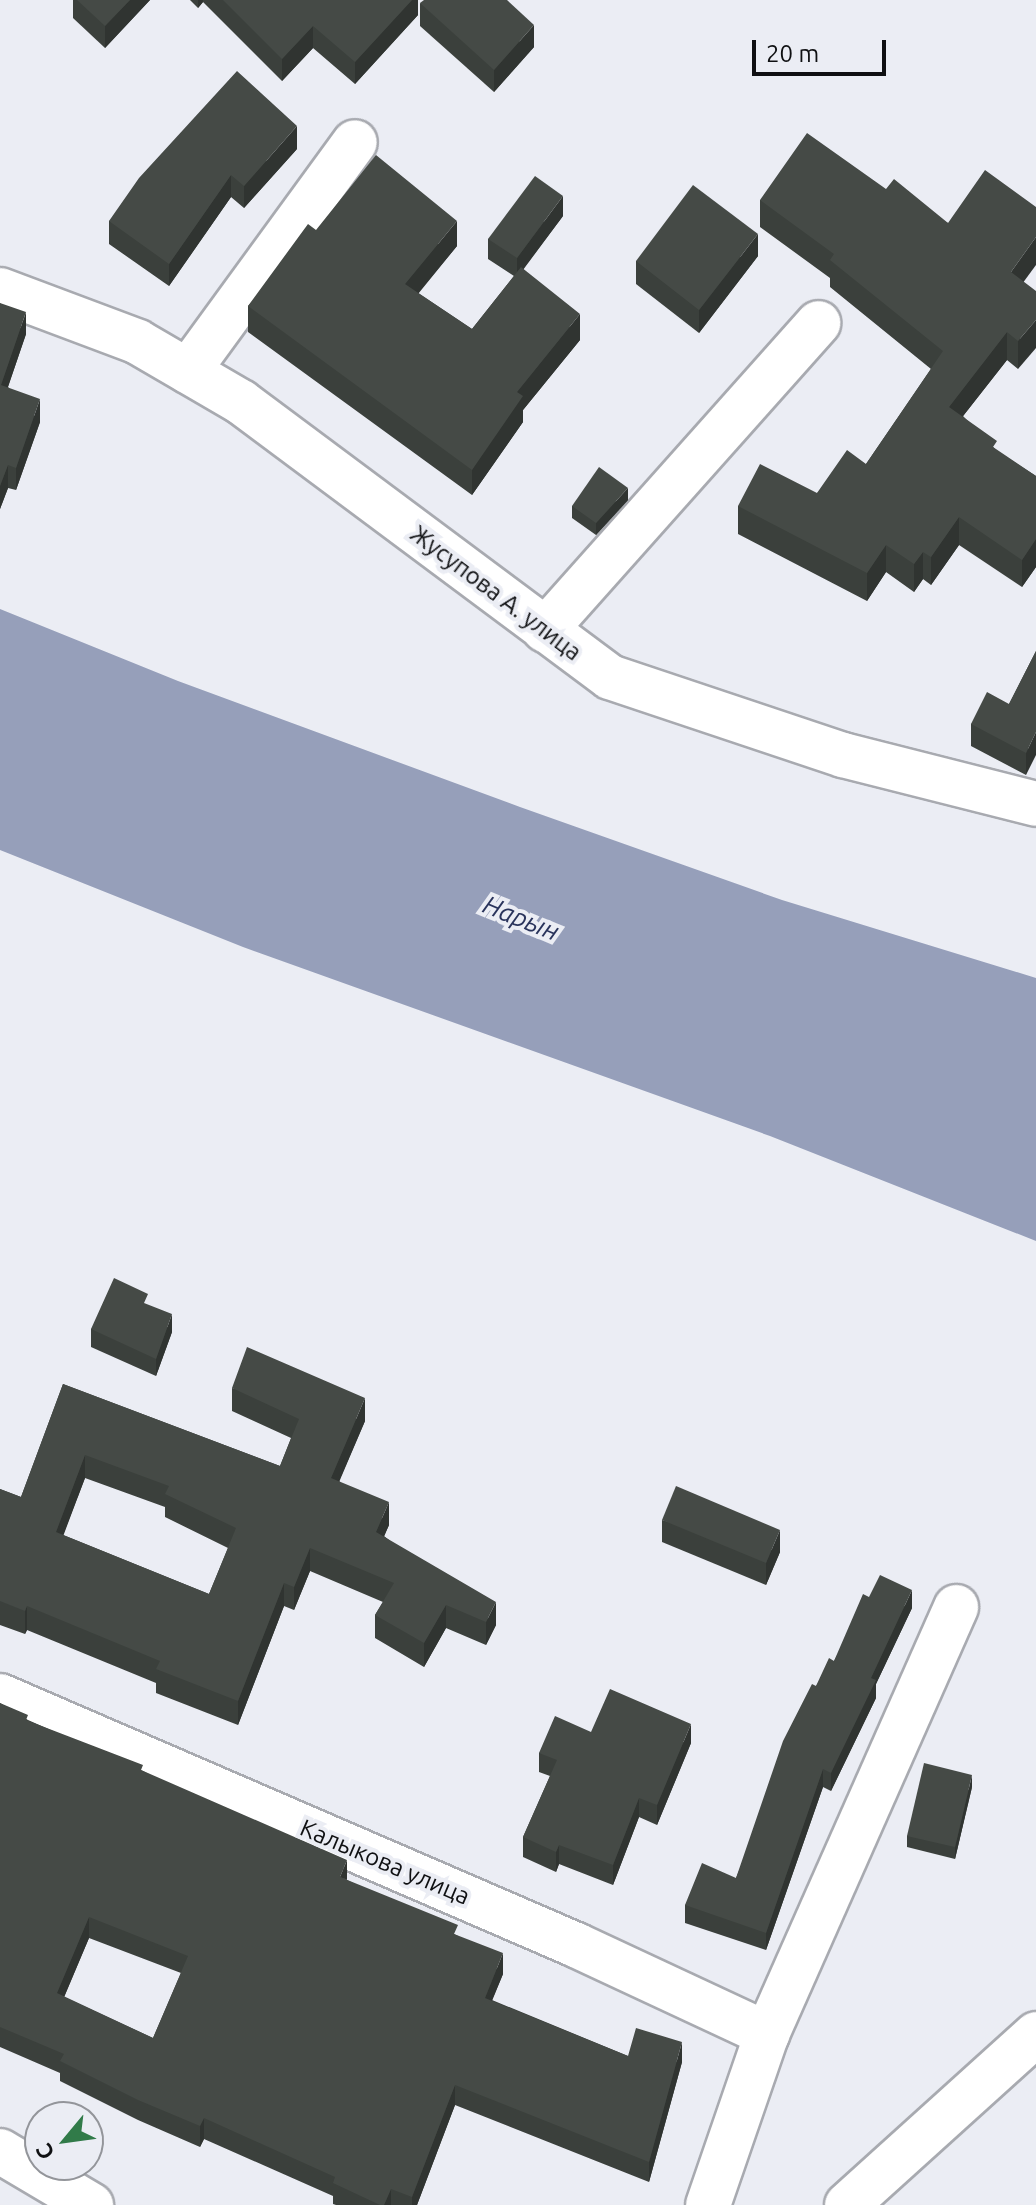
<!DOCTYPE html>
<meta charset="utf-8">
<style>
body{margin:0}
#map{position:relative;width:1036px;height:2205px;overflow:hidden;background:#ebedf4;font-family:Ubuntu,sans-serif}
div>[style]{position:absolute}
.water>*{inset:0;background:#969fba}
.roads{filter:drop-shadow(2px 0 #a8aab0) drop-shadow(-2px 0 #a8aab0) drop-shadow(0 2px #a8aab0) drop-shadow(0 -2px #a8aab0)}
.minor>*{height:44px;margin:-22px;padding:0 22px;transform-origin:22px;border-radius:22px;background:#fff}
.wall>*{inset:0;background:#3b403c}
.shaded-wall>*{inset:0;background:#303431}
.building>*{inset:0;background:#454a46}
span{translate:-50% -50%;white-space:nowrap;text-align:center;line-height:1.15;-webkit-text-stroke:8px #ebedf4;paint-order:stroke}
.street-label{font-size:24px;color:#0f1012}
.water-label{font-size:26px;color:#2a345c;font-style:italic}
.north{position:absolute;left:24px;top:2101px;width:80px;height:80px;box-sizing:border-box;background:#ebedf4;border:2px solid #93959a;border-radius:50%;rotate:241deg;font-size:22px;font-weight:700;line-height:32px;text-align:center;color:#0f1012}
.north::after{content:'';display:block;margin:auto;width:28px;height:36px;background:#317b49;clip-path:polygon(50% 0,100% 100%,50% 72%,0 100%)}
.scale{position:absolute;left:752px;top:40px;width:134px;height:36px;box-sizing:border-box;border:4px solid #0f1012;border-top:0;padding-left:10px;font-size:24px;line-height:28px;white-space:nowrap;color:#0f1012;-webkit-text-stroke:6px #ebedf4;paint-order:stroke}
</style>
<div id="map">
<div class="water">
<div style="clip-path:polygon(0 609px,178px 681px,520px 807px,782px 900px,1036px 978px,1036px 1241px,770px 1136px,243px 947px,0 850px)"></div>
</div>
<div class="roads">
<div class="minor">
<div style="left:0;top:290px;width:147px;rotate:20.6deg"></div>
<div style="left:138px;top:342px;width:119px;rotate:30.2deg"></div>
<div style="left:241px;top:402px;width:460px;rotate:36.7deg"></div>
<div style="left:610px;top:677px;width:246px;rotate:18.5deg"></div>
<div style="left:843px;top:755px;width:199px;rotate:14.2deg"></div>
<div style="left:188px;top:371px;width:283px;rotate:-53.9deg"></div>
<div style="left:545px;top:630px;width:411px;rotate:-48.3deg"></div>
<div style="left:0;top:1696px;width:628px;rotate:23.38deg"></div>
<div style="left:576px;top:1945px;width:211px;rotate:25deg"></div>
<div style="left:0;top:2151px;width:106px;rotate:30.7deg"></div>
<div style="left:708px;top:2205px;width:181px;rotate:-71deg"></div>
<div style="left:767px;top:2034px;width:467px;rotate:-66.1deg"></div>
<div style="left:847px;top:2205px;width:255px;rotate:-42.1deg"></div>
</div>
</div>
<div class="wall">
<div style="clip-path:polygon(73px 0,150px 0,105px 48px,73px 18px)"></div>
<div style="clip-path:polygon(190px 0,418px 0,418px 15px,355px 84px,313px 48px,282px 81px,203px 2px,198px 8px)"></div>
<div style="clip-path:polygon(420px 3px,534px 47px,494px 92px,420px 26px)"></div>
<div style="clip-path:polygon(297px 149px,244px 208px,231px 197px,169px 286px,109px 244px,109px 221px)"></div>
<div style="clip-path:polygon(886px 189px,948px 223px,1024px 282px,1018px 369px,1007px 360px,963px 416px,997px 451px,1036px 476px,1036px 567px,1022px 587px,959px 545px,931px 585px,923px 579px,914px 592px,886px 572px,867px 601px,738px 534px,738px 506px,817px 493px,866px 464px,931px 369px,830px 287px,830px 278px,760px 227px,760px 200px)"></div>
<div style="clip-path:polygon(563px 216px,523px 269px,580px 340px,523px 410px,523px 422px,472px 495px,248px 332px,248px 306px,316px 230px,457px 246px,418px 293px,472px 329px,514px 276px,488px 259px,488px 239px)"></div>
<div style="clip-path:polygon(758px 256px,699px 333px,636px 284px,636px 261px)"></div>
<div style="clip-path:polygon(0 303px,26px 334px,8px 387px,40px 422px,16px 490px,8px 488px,0 509px)"></div>
<div style="clip-path:polygon(628px 500px,596px 535px,572px 518px,572px 506px)"></div>
<div style="clip-path:polygon(1036px 651px,1026px 775px,971px 746px,971px 724px,1009px 704px)"></div>
<div style="clip-path:polygon(148px 1305px,172px 1332px,156px 1376px,91px 1347px,91px 1329px)"></div>
<div style="clip-path:polygon(evenodd,63px 1384px,280px 1466px,291px 1438px,232px 1411px,232px 1388px,365px 1421px,339px 1481px,389px 1525px,384px 1536px,496px 1625px,486px 1645px,446px 1628px,424px 1667px,375px 1638px,375px 1615px,383px 1602px,310px 1571px,294px 1610px,284px 1606px,238px 1725px,156px 1693px,156px 1683px,27px 1630px,25px 1634px,0 1625px,0 1489px,21px 1497px,63px 1384px,85px 1478px,165px 1507px,165px 1517px,228px 1548px,209px 1594px,63px 1535px,85px 1478px)"></div>
<div style="clip-path:polygon(662px 1520px,780px 1552px,766px 1585px,662px 1542px)"></div>
<div style="clip-path:polygon(869px 1597px,912px 1608px,876px 1684px,876px 1698px,831px 1791px,823px 1787px,766px 1950px,685px 1923px,685px 1905px,736px 1878px,816px 1686px,834px 1661px)"></div>
<div style="clip-path:polygon(evenodd,0 1703px,28px 1720px,143px 1771px,347px 1880px,458px 1936px,503px 1974px,492px 2000px,628px 2056px,682px 2062px,649px 2182px,455px 2105px,417px 2205px,336px 2205px,333px 2204px,333px 2196px,204px 2139px,200px 2147px,138px 2120px,60px 2081px,60px 2073px,0 2047px,0 1703px,89px 1938px,181px 1973px,153px 2038px,64px 1997px,89px 1938px)"></div>
<div style="clip-path:polygon(591px 1732px,691px 1743px,657px 1825px,639px 1817px,613px 1885px,559px 1864px,556px 1872px,523px 1857px,523px 1837px,550px 1776px,539px 1772px,539px 1753px)"></div>
<div style="clip-path:polygon(972px 1787px,955px 1859px,907px 1847px,907px 1836px)"></div>
</div>
<div class="shaded-wall">
<div style="clip-path:polygon(130px 0,150px 0,105px 48px,105px 26px)"></div>
<div style="clip-path:polygon(198px 0,203px 0,203px 2px,198px 8px)"></div>
<div style="clip-path:polygon(412px 0,418px 0,418px 15px,355px 84px,355px 62px)"></div>
<div style="clip-path:polygon(534px 25px,534px 47px,494px 92px,494px 70px)"></div>
<div style="clip-path:polygon(313px 26px,313px 48px,282px 81px,282px 59px)"></div>
<div style="clip-path:polygon(297px 126px,297px 149px,244px 208px,244px 186px)"></div>
<div style="clip-path:polygon(231px 175px,231px 197px,169px 286px,169px 264px)"></div>
<div style="clip-path:polygon(563px 196px,563px 216px,517px 278px,517px 258px)"></div>
<div style="clip-path:polygon(457px 221px,457px 246px,405px 310px,405px 284px)"></div>
<div style="clip-path:polygon(758px 234px,758px 256px,699px 333px,699px 310px)"></div>
<div style="clip-path:polygon(1036px 237px,1036px 265px,1011px 299px,1011px 272px)"></div>
<div style="clip-path:polygon(26px 312px,26px 334px,1px 407px,1px 385px)"></div>
<div style="clip-path:polygon(580px 314px,580px 340px,523px 410px,523px 422px,472px 495px,472px 470px,517px 392px)"></div>
<div style="clip-path:polygon(1036px 320px,1036px 348px,1018px 369px,1018px 341px)"></div>
<div style="clip-path:polygon(1007px 332px,1007px 360px,949px 434px,949px 407px)"></div>
<div style="clip-path:polygon(40px 399px,40px 422px,16px 490px,16px 468px)"></div>
<div style="clip-path:polygon(8px 465px,8px 488px,0 509px,0 486px)"></div>
<div style="clip-path:polygon(628px 488px,628px 500px,596px 535px,596px 523px)"></div>
<div style="clip-path:polygon(959px 517px,959px 545px,931px 585px,931px 557px)"></div>
<div style="clip-path:polygon(1036px 539px,1036px 567px,1022px 587px,1022px 560px)"></div>
<div style="clip-path:polygon(886px 545px,886px 572px,867px 601px,867px 573px)"></div>
<div style="clip-path:polygon(923px 552px,923px 579px,914px 592px,914px 564px)"></div>
<div style="clip-path:polygon(1036px 732px,1036px 755px,1026px 775px,1026px 753px)"></div>
<div style="clip-path:polygon(172px 1314px,172px 1332px,156px 1376px,156px 1359px)"></div>
<div style="clip-path:polygon(365px 1398px,365px 1421px,331px 1501px,331px 1478px)"></div>
<div style="clip-path:polygon(85px 1455px,85px 1478px,56px 1555px,56px 1532px)"></div>
<div style="clip-path:polygon(389px 1502px,389px 1525px,376px 1555px,376px 1532px)"></div>
<div style="clip-path:polygon(780px 1530px,780px 1552px,766px 1585px,766px 1563px)"></div>
<div style="clip-path:polygon(310px 1548px,310px 1571px,294px 1610px,294px 1587px)"></div>
<div style="clip-path:polygon(284px 1583px,284px 1606px,238px 1725px,238px 1701px)"></div>
<div style="clip-path:polygon(912px 1590px,912px 1608px,876px 1684px,876px 1698px,831px 1791px,831px 1773px,871px 1678px)"></div>
<div style="clip-path:polygon(496px 1602px,496px 1625px,486px 1645px,486px 1622px)"></div>
<div style="clip-path:polygon(446px 1605px,446px 1628px,424px 1667px,424px 1643px)"></div>
<div style="clip-path:polygon(27px 1606px,27px 1630px,25px 1634px,25px 1611px)"></div>
<div style="clip-path:polygon(691px 1724px,691px 1743px,657px 1825px,657px 1805px)"></div>
<div style="clip-path:polygon(823px 1769px,823px 1787px,766px 1950px,766px 1933px)"></div>
<div style="clip-path:polygon(972px 1775px,972px 1787px,955px 1859px,955px 1847px)"></div>
<div style="clip-path:polygon(639px 1798px,639px 1817px,613px 1885px,613px 1865px)"></div>
<div style="clip-path:polygon(559px 1845px,559px 1864px,556px 1872px,556px 1852px)"></div>
<div style="clip-path:polygon(347px 1860px,347px 1880px,340px 1877px)"></div>
<div style="clip-path:polygon(89px 1917px,89px 1938px,57px 2014px,57px 1993px)"></div>
<div style="clip-path:polygon(503px 1953px,503px 1974px,485px 2018px,485px 1998px)"></div>
<div style="clip-path:polygon(682px 2042px,682px 2062px,649px 2182px,649px 2162px)"></div>
<div style="clip-path:polygon(455px 2085px,455px 2105px,417px 2205px,412px 2205px,412px 2197px)"></div>
<div style="clip-path:polygon(204px 2118px,204px 2139px,200px 2147px,200px 2126px)"></div>
<div style="clip-path:polygon(391px 2189px,391px 2205px,384px 2205px)"></div>
</div>
<div class="building">
<div style="clip-path:polygon(77px 0,130px 0,105px 26px)"></div>
<div style="clip-path:polygon(223px 0,412px 0,355px 62px,313px 26px,282px 59px)"></div>
<div style="clip-path:polygon(424px 0,507px 0,534px 25px,494px 70px,420px 3px)"></div>
<div style="clip-path:polygon(237px 71px,297px 126px,244px 186px,231px 175px,169px 264px,109px 221px,139px 178px)"></div>
<div style="clip-path:polygon(807px 133px,886px 189px,894px 179px,948px 223px,985px 170px,1036px 207px,1036px 237px,1011px 272px,1036px 291px,1036px 320px,1018px 341px,1007px 332px,949px 407px,997px 441px,993px 447px,1036px 476px,1036px 539px,1022px 560px,959px 517px,931px 557px,923px 552px,914px 564px,886px 545px,867px 573px,738px 506px,760px 464px,817px 493px,847px 450px,866px 464px,943px 351px,830px 260px,834px 254px,760px 200px)"></div>
<div style="clip-path:polygon(376px 155px,457px 221px,405px 284px,472px 329px,521px 267px,580px 314px,517px 392px,523px 396px,472px 470px,248px 306px,308px 224px,316px 230px)"></div>
<div style="clip-path:polygon(535px 176px,563px 196px,517px 258px,488px 239px)"></div>
<div style="clip-path:polygon(693px 185px,758px 234px,699px 310px,636px 261px)"></div>
<div style="clip-path:polygon(0 303px,26px 312px,1px 385px,40px 399px,16px 468px,8px 465px,0 486px)"></div>
<div style="clip-path:polygon(599px 467px,628px 488px,596px 523px,572px 506px)"></div>
<div style="clip-path:polygon(1036px 651px,1036px 732px,1026px 753px,971px 724px,987px 692px,1009px 704px)"></div>
<div style="clip-path:polygon(114px 1278px,148px 1294px,144px 1303px,172px 1314px,156px 1359px,91px 1329px)"></div>
<div style="clip-path:polygon(evenodd,247px 1347px,365px 1398px,331px 1478px,389px 1502px,376px 1532px,496px 1602px,486px 1622px,446px 1605px,424px 1643px,375px 1615px,394px 1583px,310px 1548px,294px 1587px,284px 1583px,238px 1701px,156px 1669px,160px 1661px,27px 1606px,25px 1611px,0 1601px,0 1489px,21px 1497px,63px 1384px,280px 1466px,299px 1419px,232px 1388px,247px 1347px,85px 1455px,169px 1486px,165px 1494px,236px 1528px,209px 1594px,56px 1532px,85px 1455px)"></div>
<div style="clip-path:polygon(676px 1486px,780px 1530px,766px 1563px,662px 1520px)"></div>
<div style="clip-path:polygon(880px 1575px,912px 1590px,871px 1678px,876px 1680px,831px 1773px,823px 1769px,766px 1933px,685px 1905px,702px 1863px,736px 1878px,783px 1741px,812px 1684px,816px 1686px,829px 1658px,834px 1661px,863px 1594px,869px 1597px)"></div>
<div style="clip-path:polygon(610px 1689px,691px 1724px,657px 1805px,639px 1798px,613px 1865px,559px 1845px,556px 1852px,523px 1837px,557px 1760px,539px 1753px,555px 1716px,591px 1732px)"></div>
<div style="clip-path:polygon(evenodd,0 1703px,28px 1715px,26px 1720px,143px 1765px,141px 1770px,347px 1860px,340px 1877px,458px 1925px,454px 1934px,503px 1953px,485px 1998px,628px 2056px,636px 2028px,682px 2042px,649px 2162px,455px 2085px,412px 2197px,391px 2189px,384px 2205px,380px 2205px,333px 2183px,335px 2177px,204px 2118px,200px 2126px,138px 2100px,60px 2061px,64px 2054px,0 2027px,0 1703px,89px 1917px,188px 1956px,153px 2038px,57px 1993px,89px 1917px)"></div>
<div style="clip-path:polygon(924px 1763px,972px 1775px,955px 1847px,907px 1836px)"></div>
</div>
<div class="street-label">
<span style="left:496px;top:593px;rotate:37deg">Жусупова А. улица</span>
<span style="left:385px;top:1862px;rotate:23deg">Калыкова улица</span>
</div>
<div class="water-label">
<span style="left:521px;top:918px;rotate:22deg">Нарын</span>
</div>
<div class="north">С</div>
<div class="scale">20 m</div>
</div>
